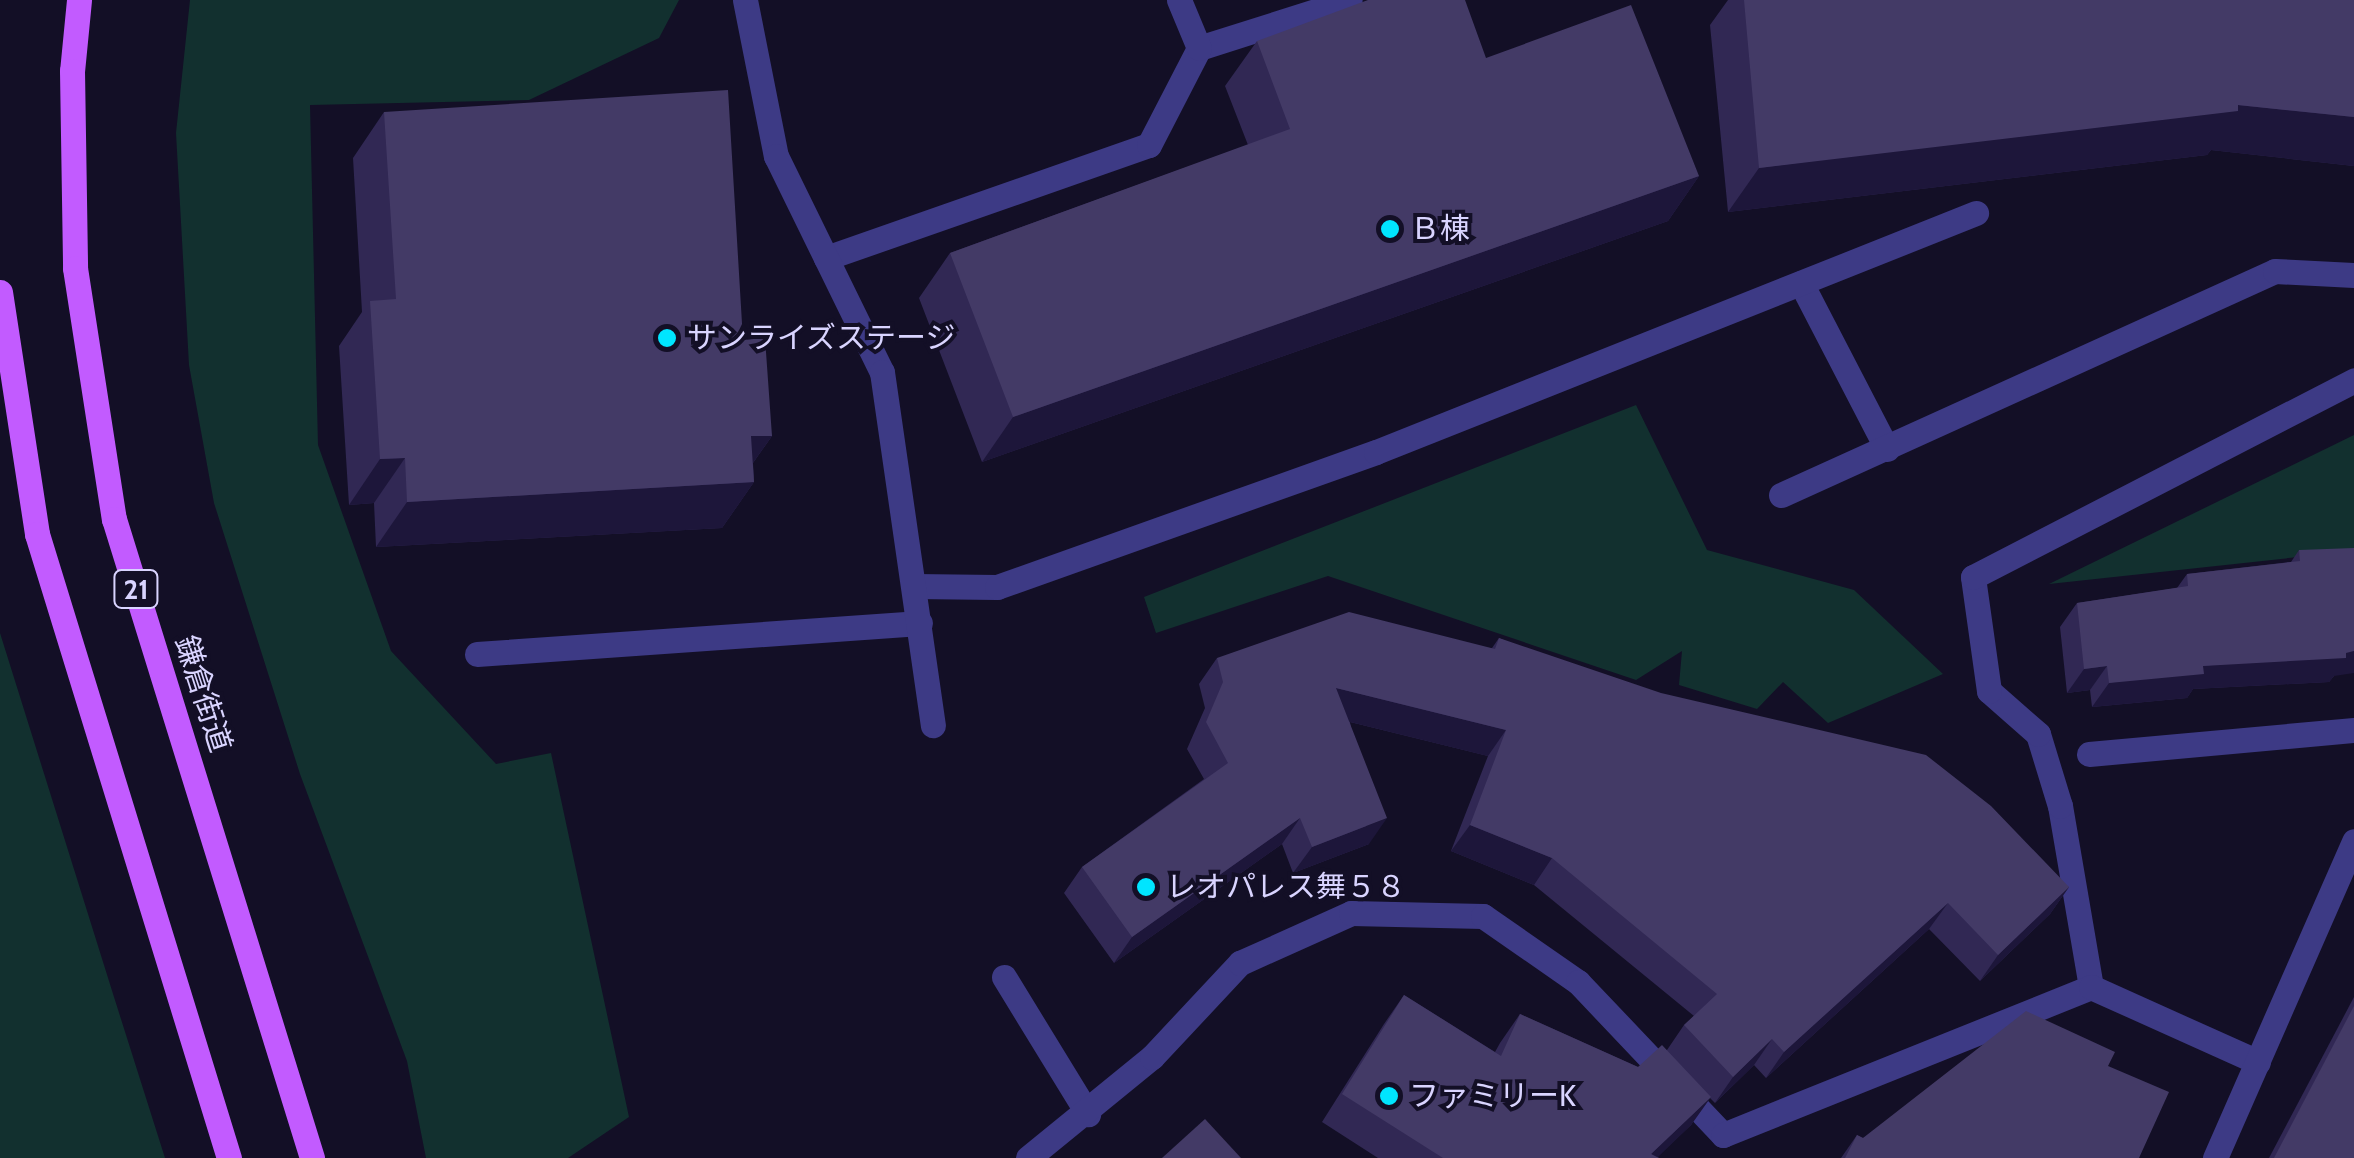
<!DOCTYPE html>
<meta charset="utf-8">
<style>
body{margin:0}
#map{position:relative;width:2354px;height:1158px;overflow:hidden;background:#130f26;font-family:Cabin,"Noto Sans JP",sans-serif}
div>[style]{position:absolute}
.green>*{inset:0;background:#12302f}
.service>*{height:25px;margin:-12.5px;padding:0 12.5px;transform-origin:12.5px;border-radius:12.5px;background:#3d3a85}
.minor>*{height:25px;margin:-12.5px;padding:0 12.5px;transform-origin:12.5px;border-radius:12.5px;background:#3d3a85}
.primary>*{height:25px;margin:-12.5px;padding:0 12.5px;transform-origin:12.5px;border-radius:12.5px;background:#c25bff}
.wall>*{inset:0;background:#312854}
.shaded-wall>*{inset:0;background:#1d163a}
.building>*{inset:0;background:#433a66}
.dots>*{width:28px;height:28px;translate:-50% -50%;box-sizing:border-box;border:5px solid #130f26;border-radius:50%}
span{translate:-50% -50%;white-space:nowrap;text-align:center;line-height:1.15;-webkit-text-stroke:8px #130f26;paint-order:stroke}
.shield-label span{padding:2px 8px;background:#130f26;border:2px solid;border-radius:8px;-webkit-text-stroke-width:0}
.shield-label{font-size:28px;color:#d9d4ff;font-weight:700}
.poi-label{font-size:30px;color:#d9d4ff}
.left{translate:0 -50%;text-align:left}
.street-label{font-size:30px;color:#d9d4ff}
</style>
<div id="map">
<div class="green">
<div style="clip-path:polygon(190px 0,679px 0,659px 38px,529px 100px,310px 105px,318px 445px,391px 651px,496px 764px,551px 753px,629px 1117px,568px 1158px,426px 1158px,407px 1061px,300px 774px,214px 503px,189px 365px,176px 133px)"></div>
<div style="clip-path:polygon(1636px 405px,1707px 550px,1854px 590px,1943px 674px,1828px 723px,1783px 682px,1757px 709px,1679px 685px,1682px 651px,1636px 680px,1328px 576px,1156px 633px,1144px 597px)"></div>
<div style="clip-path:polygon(2354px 435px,2354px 551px,2049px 584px)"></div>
<div style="clip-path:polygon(0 633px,114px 997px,165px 1158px,0 1158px)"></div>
</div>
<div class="service">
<div style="left:1199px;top:48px;width:158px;rotate:-17.6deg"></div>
<div style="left:826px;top:258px;width:342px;rotate:-19.3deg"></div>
<div style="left:1149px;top:145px;width:109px;rotate:-62.7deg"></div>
<div style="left:1199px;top:48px;width:52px;rotate:-112.6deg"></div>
<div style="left:1801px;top:283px;width:187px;rotate:62.6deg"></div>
<div style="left:1781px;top:495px;width:542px;rotate:-24.39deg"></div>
<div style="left:2275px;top:271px;width:79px;rotate:2.9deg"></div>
<div style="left:914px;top:586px;width:83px;rotate:0.7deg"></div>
<div style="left:997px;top:587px;width:402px;rotate:-19.6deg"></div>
<div style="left:1376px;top:452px;width:646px;rotate:-21.72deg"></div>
<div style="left:477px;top:654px;width:444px;rotate:-4deg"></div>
</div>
<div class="minor">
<div style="left:745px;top:0;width:159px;rotate:78.8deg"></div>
<div style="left:776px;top:156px;width:241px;rotate:63.9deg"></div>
<div style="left:882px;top:372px;width:357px;rotate:81.8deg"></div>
<div style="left:2089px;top:754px;width:266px;rotate:-5.2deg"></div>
<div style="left:1004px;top:977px;width:161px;rotate:58.5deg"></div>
<div style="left:2091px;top:987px;width:184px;rotate:-99.7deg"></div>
<div style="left:2060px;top:806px;width:75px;rotate:-107deg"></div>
<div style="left:2038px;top:734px;width:65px;rotate:-138.7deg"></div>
<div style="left:1989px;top:691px;width:115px;rotate:-98deg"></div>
<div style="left:1973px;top:577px;width:429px;rotate:-27.3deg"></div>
<div style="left:1028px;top:1158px;width:160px;rotate:-39.2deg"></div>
<div style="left:1152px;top:1057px;width:129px;rotate:-46.9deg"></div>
<div style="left:1240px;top:963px;width:122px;rotate:-24.2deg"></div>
<div style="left:1351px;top:913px;width:132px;rotate:1.3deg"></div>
<div style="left:1483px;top:916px;width:116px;rotate:34.8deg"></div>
<div style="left:1578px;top:982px;width:211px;rotate:46.5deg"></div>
<div style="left:1723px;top:1135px;width:397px;rotate:-21.9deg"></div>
<div style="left:2091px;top:987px;width:183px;rotate:24.2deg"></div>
<div style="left:2215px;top:1158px;width:346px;rotate:-66.3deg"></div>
</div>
<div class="primary">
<div style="left:79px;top:0;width:71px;rotate:95.6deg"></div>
<div style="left:72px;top:71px;width:197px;rotate:89.1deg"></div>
<div style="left:75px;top:268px;width:254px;rotate:81.2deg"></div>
<div style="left:114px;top:519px;width:669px;rotate:72.78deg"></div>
<div style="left:0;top:292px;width:245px;rotate:81.3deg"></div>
<div style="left:37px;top:534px;width:653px;rotate:72.9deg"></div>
</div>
<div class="wall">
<div style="clip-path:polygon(1728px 0,2354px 0,2354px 166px,2211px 150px,2207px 155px,1728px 212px,1710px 25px)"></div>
<div style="clip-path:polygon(1257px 41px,1486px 58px,1699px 176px,1668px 221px,982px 462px,919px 298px,950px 253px,1248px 145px,1225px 86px)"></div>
<div style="clip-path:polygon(384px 112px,743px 340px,772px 436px,753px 463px,754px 482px,722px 528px,376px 547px,374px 503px,349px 505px,339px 346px,362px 312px,353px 158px)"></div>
<div style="clip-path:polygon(2299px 550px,2334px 676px,2329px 682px,2193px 689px,2187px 698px,2092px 707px,2090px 690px,2067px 693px,2060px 627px,2077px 603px,2177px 588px,2187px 574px,2291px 562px)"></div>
<div style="clip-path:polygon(1499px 638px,2069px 887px,2050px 914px,1980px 981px,1929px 929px,1766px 1078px,1754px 1065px,1715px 1103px,1710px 1098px,1691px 1125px,1657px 1157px,1659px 1158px,1378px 1158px,1322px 1122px,1384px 1024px,1404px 995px,1495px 1052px,1500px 1043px,1520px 1014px,1638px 1067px,1667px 1050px,1684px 1025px,1694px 1016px,1534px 885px,1451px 851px,1488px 756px,1350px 722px,1369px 844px,1293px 873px,1282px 844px,1114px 963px,1064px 893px,1082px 867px,1204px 779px,1187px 749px,1205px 708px,1199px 684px,1217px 658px,1492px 648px)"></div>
<div style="clip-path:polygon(2354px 997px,2354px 1158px,2269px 1158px)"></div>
<div style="clip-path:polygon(2108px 1066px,2139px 1158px,1841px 1158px,1857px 1135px,1863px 1138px)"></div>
</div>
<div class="shaded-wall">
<div style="clip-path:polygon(2238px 105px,2354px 117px,2354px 166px,2211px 150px,2207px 155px,1728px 212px,1759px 168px)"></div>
<div style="clip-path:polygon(1699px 176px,1668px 221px,982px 462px,1013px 417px)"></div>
<div style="clip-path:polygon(751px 436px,772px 436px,740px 481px)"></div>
<div style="clip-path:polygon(405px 458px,374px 503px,349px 505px,380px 459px)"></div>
<div style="clip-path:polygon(754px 482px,722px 528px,376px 547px,407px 502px)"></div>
<div style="clip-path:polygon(2354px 651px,2354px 673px,2334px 676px,2329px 682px,2193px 689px,2187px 698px,2092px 707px,2109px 683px,2203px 666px)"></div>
<div style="clip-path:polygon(2107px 666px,2090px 690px,2067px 693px,2084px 669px)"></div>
<div style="clip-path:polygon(1336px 688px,1506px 730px,1488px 756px,1318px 714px)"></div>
<div style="clip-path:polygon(1300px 818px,1282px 844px,1114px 963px,1132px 937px)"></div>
<div style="clip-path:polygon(1387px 818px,1369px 844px,1293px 873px,1312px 847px)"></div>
<div style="clip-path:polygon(1470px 825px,1552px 858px,1534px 885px,1451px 851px)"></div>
<div style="clip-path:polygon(2069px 887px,2050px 914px,1980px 981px,1998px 955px)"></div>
<div style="clip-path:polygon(1948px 903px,1929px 929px,1766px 1078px,1784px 1052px)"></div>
<div style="clip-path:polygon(1772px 1039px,1754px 1065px,1715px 1103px,1733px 1077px)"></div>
<div style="clip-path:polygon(1711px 1097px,1691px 1125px,1657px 1158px,1651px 1154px)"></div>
</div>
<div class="building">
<div style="clip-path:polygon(1368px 0,1465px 0,1486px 58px,1631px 5px,1699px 176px,1013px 417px,950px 253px,1290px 129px,1257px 41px)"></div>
<div style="clip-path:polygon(1744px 0,2354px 0,2354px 117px,2238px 105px,2238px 111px,1759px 168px)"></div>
<div style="clip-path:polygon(728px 90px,743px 340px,765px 338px,772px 436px,751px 436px,754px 482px,407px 502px,405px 458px,380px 459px,370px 301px,396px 299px,384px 112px)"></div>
<div style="clip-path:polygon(2354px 548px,2354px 651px,2346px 653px,2346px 658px,2203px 666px,2204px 674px,2109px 683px,2107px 666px,2084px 669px,2077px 603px,2188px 586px,2187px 574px,2300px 561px,2299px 550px)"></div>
<div style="clip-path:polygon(1349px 612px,1495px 649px,1499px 638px,1661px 693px,1926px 755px,1991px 806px,2069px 887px,1998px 955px,1948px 903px,1784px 1052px,1772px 1039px,1733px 1077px,1684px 1025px,1717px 994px,1552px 858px,1470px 825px,1506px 730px,1336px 688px,1387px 818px,1312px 847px,1300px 818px,1132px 937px,1082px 867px,1228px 763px,1206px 722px,1223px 682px,1217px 658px)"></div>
<div style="clip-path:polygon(1404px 995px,1501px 1056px,1520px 1014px,1638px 1067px,1662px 1045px,1711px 1097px,1651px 1154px,1659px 1158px,1443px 1158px,1342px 1094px)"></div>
<div style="clip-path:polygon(2354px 1006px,2354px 1158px,2274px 1158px)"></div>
<div style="clip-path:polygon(2026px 1011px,2115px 1052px,2108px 1066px,2169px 1092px,2139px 1158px,1845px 1158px,1857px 1135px,1863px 1138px)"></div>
<div style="clip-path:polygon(1205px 1119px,1241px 1158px,1162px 1158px)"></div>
</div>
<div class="dots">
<div style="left:1390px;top:229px;background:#00e5ff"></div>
<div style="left:667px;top:338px;background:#00e5ff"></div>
<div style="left:1146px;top:887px;background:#00e5ff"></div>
<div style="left:1389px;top:1096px;background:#00e5ff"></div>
</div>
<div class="shield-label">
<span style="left:136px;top:589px">21</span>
</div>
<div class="poi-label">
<span class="left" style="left:1410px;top:229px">Ｂ棟</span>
<span class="left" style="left:687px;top:338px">サンライズステージ</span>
<span class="left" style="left:1166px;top:887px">レオパレス舞５８</span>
<span class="left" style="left:1409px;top:1096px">ファミリーK</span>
</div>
<div class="street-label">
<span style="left:203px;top:694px;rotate:72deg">鎌倉街道</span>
</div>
</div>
